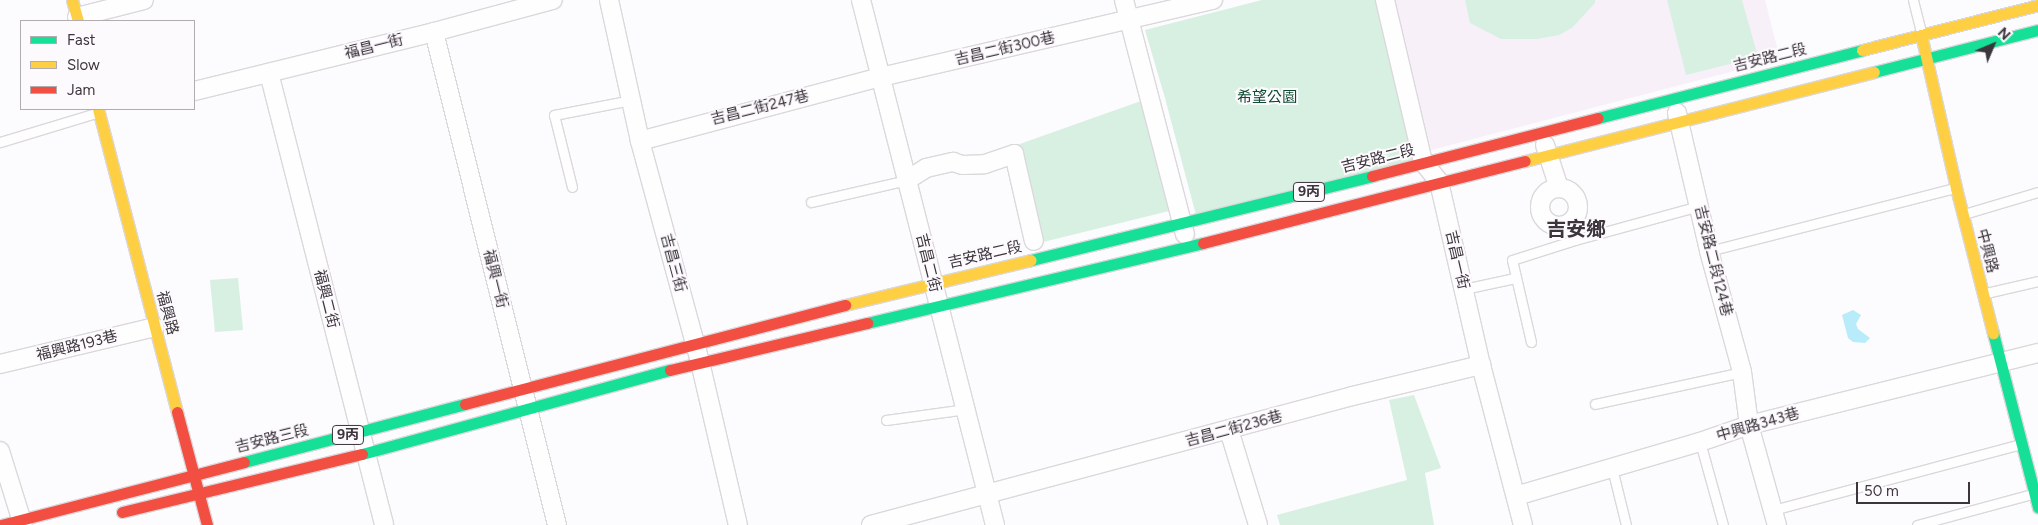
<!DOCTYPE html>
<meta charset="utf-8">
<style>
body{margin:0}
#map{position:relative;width:2038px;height:525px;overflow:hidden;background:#fcfbfd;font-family:Figtree,"Noto Sans TC",sans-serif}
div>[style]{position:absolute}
.built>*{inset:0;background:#f7f0f9}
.green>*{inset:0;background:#d7f0e2}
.water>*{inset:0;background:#b8ecfb}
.roads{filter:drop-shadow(1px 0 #dbd8db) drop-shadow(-1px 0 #dbd8db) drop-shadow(0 1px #dbd8db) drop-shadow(0 -1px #dbd8db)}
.lane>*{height:9px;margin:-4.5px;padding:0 4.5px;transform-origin:4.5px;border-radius:4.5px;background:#fffeff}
.street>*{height:18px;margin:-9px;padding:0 9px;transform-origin:9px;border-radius:9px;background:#fffeff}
.street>.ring{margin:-9px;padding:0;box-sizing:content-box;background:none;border:18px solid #fffeff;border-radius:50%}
.fast>*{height:11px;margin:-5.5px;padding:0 5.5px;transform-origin:5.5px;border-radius:5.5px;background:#16e098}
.slow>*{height:11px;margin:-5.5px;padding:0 5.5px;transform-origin:5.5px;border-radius:5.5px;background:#ffcf43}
.jam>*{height:11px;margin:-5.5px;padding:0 5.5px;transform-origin:5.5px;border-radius:5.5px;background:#f24e42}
span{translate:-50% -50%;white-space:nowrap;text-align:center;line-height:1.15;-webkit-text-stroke:4px #fdfafe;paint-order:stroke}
.shield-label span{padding:1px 4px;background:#fdfafe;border:1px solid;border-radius:4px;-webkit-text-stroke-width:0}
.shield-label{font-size:14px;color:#3c363c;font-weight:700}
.street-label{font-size:15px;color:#3c363c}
.park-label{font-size:15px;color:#0e4b31}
.district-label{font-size:20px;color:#3c363c;font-weight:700}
.legend{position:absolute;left:20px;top:20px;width:175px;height:90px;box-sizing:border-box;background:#fdfafe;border:1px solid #b0acb0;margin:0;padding:6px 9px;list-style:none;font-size:15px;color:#3c363c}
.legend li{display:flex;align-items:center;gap:10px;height:25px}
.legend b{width:25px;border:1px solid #b0acb0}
.north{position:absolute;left:1968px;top:20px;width:50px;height:50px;-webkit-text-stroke:4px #fdfafe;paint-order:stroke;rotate:45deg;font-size:14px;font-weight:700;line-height:20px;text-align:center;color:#3c363c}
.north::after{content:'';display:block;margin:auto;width:18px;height:22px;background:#3c363c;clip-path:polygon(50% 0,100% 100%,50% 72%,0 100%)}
.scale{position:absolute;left:1856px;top:482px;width:114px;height:22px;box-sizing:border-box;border:2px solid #3c363c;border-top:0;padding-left:6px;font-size:15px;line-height:18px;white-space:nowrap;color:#3c363c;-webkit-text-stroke:4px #fdfafe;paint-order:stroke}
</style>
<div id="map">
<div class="built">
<div style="clip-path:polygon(1395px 0,1765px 0,1780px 59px,1431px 150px)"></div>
</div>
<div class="green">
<div style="clip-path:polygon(1262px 0,1376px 0,1417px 160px,1196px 215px,1165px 98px,1145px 30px)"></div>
<div style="clip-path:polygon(1465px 0,1595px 0,1595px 3px,1572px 28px,1559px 35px,1537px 39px,1501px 39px,1470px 23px)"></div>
<div style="clip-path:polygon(1667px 0,1742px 0,1758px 57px,1686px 75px)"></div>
<div style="clip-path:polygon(1141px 101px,1169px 211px,1039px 243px,1017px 145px)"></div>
<div style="clip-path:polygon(238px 278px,243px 330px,215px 332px,210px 280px)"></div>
<div style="clip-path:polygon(1414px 395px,1441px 468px,1425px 473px,1434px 525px,1280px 525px,1277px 515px,1407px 480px,1389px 400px)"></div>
</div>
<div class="water">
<div style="clip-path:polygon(1853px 310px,1861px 315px,1856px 324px,1858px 329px,1870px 338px,1865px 343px,1853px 342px,1848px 338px,1842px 315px)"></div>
</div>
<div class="roads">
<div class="lane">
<div style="left:1913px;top:0;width:33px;rotate:76deg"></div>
<div style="left:0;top:142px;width:100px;rotate:-16.8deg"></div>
<div style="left:572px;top:187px;width:74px;rotate:-104deg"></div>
<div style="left:554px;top:115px;width:78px;rotate:-11deg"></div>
<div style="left:811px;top:202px;width:98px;rotate:-12.9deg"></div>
<div style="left:1964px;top:214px;width:77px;rotate:-16.6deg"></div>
<div style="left:1569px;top:223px;width:18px;rotate:71deg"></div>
<div style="left:1575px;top:240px;width:129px;rotate:-15.3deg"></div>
<div style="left:1709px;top:251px;width:254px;rotate:-14.4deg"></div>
<div style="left:1464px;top:289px;width:52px;rotate:-12.2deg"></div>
<div style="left:1986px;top:293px;width:53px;rotate:-13deg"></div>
<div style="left:1531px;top:342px;width:84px;rotate:-103deg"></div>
<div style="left:1512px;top:260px;width:66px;rotate:-17.6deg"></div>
<div style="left:1595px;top:404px;width:150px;rotate:-12.3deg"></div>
<div style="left:886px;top:420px;width:81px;rotate:-7.8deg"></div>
<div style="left:1700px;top:442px;width:86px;rotate:74.5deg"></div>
<div style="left:1612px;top:468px;width:59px;rotate:76.2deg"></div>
<div style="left:1773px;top:510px;width:257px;rotate:-14.9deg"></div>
<div style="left:1917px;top:525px;width:119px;rotate:-15.1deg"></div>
</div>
<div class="street">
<div style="left:609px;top:0;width:144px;rotate:77.6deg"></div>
<div style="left:640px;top:141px;width:229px;rotate:74.8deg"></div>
<div style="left:700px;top:362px;width:167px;rotate:76.9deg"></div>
<div style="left:861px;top:0;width:542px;rotate:75.68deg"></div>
<div style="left:1124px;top:0;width:242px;rotate:75.4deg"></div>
<div style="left:1385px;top:0;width:166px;rotate:76.8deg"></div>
<div style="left:1423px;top:162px;width:26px;rotate:51deg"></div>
<div style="left:1439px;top:182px;width:188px;rotate:77.1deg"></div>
<div style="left:1481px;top:365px;width:165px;rotate:75.3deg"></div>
<div style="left:77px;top:17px;width:69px;rotate:-14.2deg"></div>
<div style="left:434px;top:32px;width:508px;rotate:75.99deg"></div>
<div style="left:269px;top:73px;width:466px;rotate:75.7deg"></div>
<div style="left:194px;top:91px;width:247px;rotate:-13.8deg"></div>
<div style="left:434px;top:32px;width:123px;rotate:-15.1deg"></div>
<div style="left:1677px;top:113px;width:142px;rotate:76.9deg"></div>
<div style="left:1709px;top:251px;width:125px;rotate:74.7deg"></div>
<div style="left:1742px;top:372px;width:53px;rotate:82.5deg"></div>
<div style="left:1749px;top:425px;width:104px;rotate:74.4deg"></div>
<div style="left:640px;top:141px;width:249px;rotate:-14.9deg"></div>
<div style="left:881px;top:77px;width:341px;rotate:-13.1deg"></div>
<div style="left:1545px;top:145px;width:45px;rotate:72deg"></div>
<div style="left:907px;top:180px;width:22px;rotate:-32deg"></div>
<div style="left:926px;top:168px;width:28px;rotate:-13deg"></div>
<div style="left:953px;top:162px;width:9px;rotate:18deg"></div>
<div style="left:962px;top:165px;width:23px;rotate:-2deg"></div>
<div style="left:985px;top:164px;width:31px;rotate:-19deg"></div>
<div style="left:1014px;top:154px;width:89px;rotate:77.1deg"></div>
<div class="ring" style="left:1540px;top:188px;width:20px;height:20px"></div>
<div style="left:0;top:364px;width:159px;rotate:-13.4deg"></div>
<div style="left:1229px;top:430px;width:99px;rotate:73deg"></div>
<div style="left:0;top:451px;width:77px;rotate:72.7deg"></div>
<div style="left:1516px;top:496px;width:192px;rotate:-16.4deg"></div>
<div style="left:1700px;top:442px;width:52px;rotate:-19.1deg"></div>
<div style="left:1749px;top:425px;width:298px;rotate:-14deg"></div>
<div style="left:871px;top:525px;width:499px;rotate:-15deg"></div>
<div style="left:1353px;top:396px;width:132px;rotate:-13.6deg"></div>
</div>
<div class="fast">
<div style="left:1874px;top:72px;width:169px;rotate:-14.4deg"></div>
<div style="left:1598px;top:118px;width:273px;rotate:-14.4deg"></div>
<div style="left:1031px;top:260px;width:351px;rotate:-13.8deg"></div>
<div style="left:867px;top:323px;width:345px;rotate:-13.4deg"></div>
<div style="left:1993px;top:333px;width:180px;rotate:75.5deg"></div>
<div style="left:362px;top:454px;width:319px;rotate:-15.3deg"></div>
<div style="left:244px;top:462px;width:228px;rotate:-14.7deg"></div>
</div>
<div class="slow">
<div style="left:72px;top:0;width:22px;rotate:74deg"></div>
<div style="left:1922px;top:39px;width:153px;rotate:77.1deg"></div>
<div style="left:1956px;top:188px;width:150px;rotate:75.7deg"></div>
<div style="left:1862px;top:50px;width:182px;rotate:-14.3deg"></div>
<div style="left:98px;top:109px;width:313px;rotate:75.4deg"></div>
<div style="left:1525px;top:161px;width:360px;rotate:-14.3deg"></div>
<div style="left:845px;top:305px;width:191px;rotate:-13.6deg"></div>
</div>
<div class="jam">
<div style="left:1372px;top:176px;width:233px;rotate:-14.4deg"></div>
<div style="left:1203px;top:243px;width:332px;rotate:-14.3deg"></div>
<div style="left:670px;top:370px;width:203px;rotate:-13.4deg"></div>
<div style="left:465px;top:404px;width:393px;rotate:-14.6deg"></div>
<div style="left:177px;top:412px;width:117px;rotate:75.1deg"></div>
<div style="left:122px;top:512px;width:247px;rotate:-13.6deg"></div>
<div style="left:1px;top:525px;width:251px;rotate:-14.5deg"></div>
</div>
</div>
<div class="shield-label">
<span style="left:1309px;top:192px">9丙</span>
<span style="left:348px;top:435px">9丙</span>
</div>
<div class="street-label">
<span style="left:374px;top:47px;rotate:-14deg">福昌一街</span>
<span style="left:1005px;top:49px;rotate:-13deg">吉昌二街300巷</span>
<span style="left:1770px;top:58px;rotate:-14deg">吉安路二段</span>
<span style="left:760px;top:108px;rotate:-14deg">吉昌二街247巷</span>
<span style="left:1378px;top:159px;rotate:-14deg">吉安路二段</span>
<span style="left:1987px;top:251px;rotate:75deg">中興路</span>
<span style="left:985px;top:255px;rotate:-13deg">吉安路二段</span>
<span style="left:1457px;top:260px;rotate:77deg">吉昌一街</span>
<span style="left:1713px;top:261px;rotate:76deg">吉安路二段124巷</span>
<span style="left:673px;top:263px;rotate:75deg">吉昌三街</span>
<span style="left:928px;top:263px;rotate:76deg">吉昌二街</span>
<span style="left:495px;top:279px;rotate:76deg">福興一街</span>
<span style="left:326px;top:299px;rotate:76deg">福興二街</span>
<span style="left:167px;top:313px;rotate:75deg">福興路</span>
<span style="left:77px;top:346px;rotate:-14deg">福興路193巷</span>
<span style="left:1758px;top:425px;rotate:-16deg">中興路343巷</span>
<span style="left:1234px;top:429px;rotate:-15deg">吉昌二街236巷</span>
<span style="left:272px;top:439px;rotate:-14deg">吉安路三段</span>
</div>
<div class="park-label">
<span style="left:1267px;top:98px">希望公園</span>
</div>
<div class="district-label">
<span style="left:1576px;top:229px">吉安鄉</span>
</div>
<ul class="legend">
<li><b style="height:6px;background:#16e098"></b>Fast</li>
<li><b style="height:6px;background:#ffcf43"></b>Slow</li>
<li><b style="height:6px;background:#f24e42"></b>Jam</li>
</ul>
<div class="north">N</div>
<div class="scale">50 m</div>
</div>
